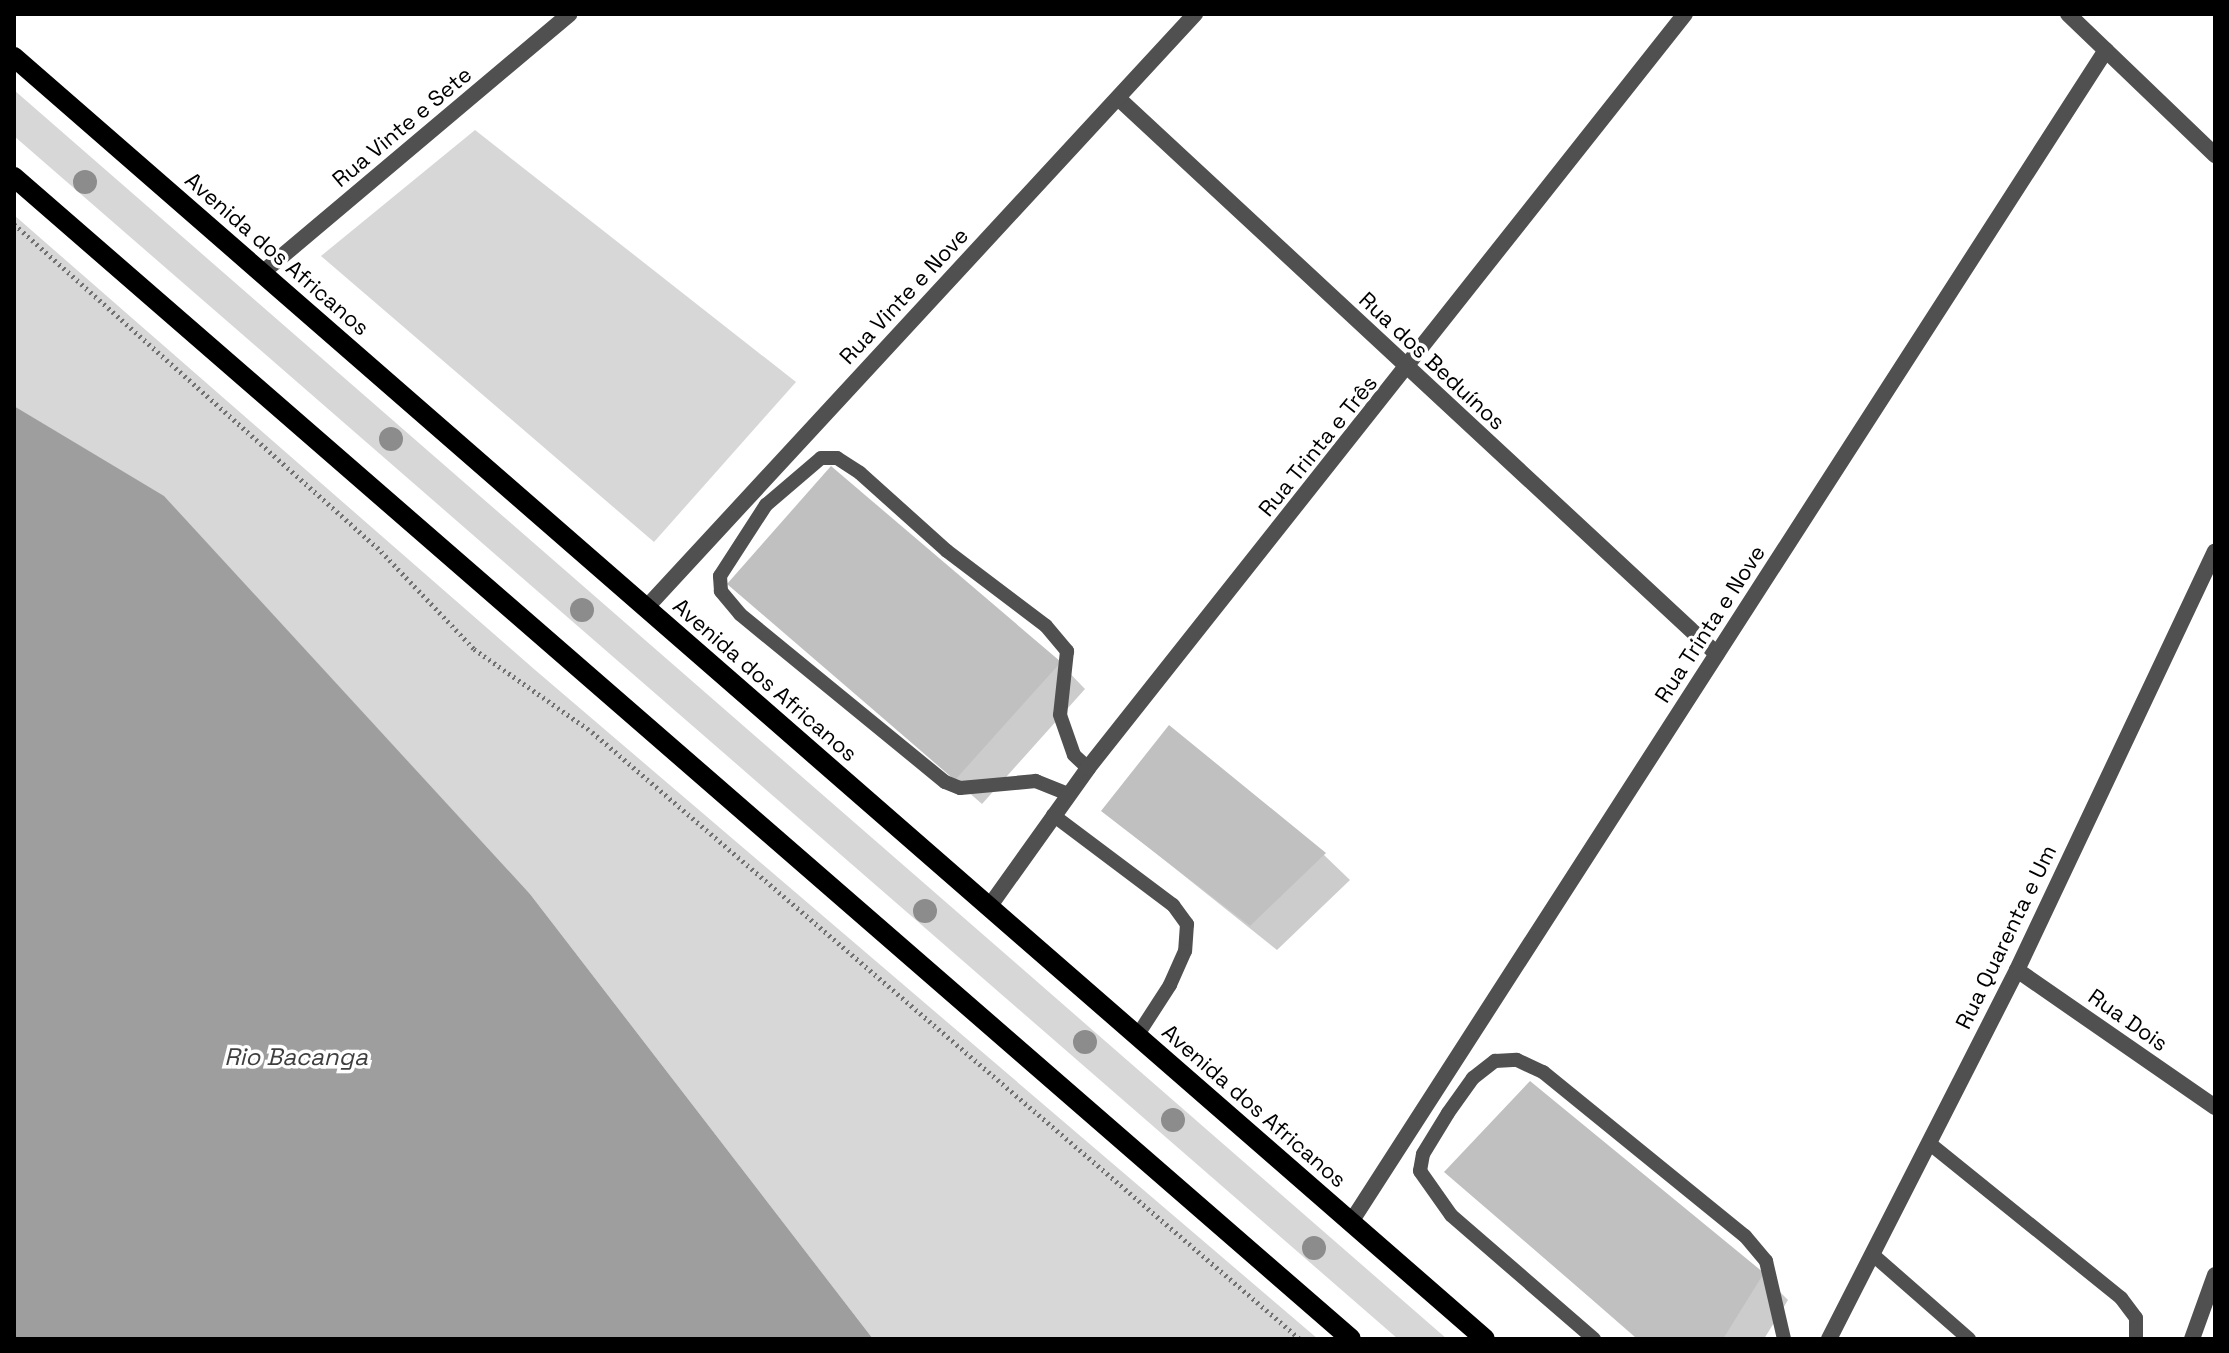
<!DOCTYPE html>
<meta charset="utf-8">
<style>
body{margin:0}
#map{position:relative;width:2229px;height:1353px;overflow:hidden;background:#fff;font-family:"Space Grotesk",sans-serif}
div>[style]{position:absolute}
.green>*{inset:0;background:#d7d7d7}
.water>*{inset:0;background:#9e9e9e}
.shadow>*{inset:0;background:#0003}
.building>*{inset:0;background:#c0c0c0}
.path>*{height:5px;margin-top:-2.5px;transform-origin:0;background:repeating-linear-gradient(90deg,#727272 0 2px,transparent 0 6px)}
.service>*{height:14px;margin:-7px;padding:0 7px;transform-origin:7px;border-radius:7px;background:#505050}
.minor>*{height:16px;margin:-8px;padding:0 8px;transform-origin:8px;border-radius:8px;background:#505050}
.primary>*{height:20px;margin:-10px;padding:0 10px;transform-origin:10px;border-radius:10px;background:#000}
.trees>*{width:24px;height:24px;margin:-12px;border-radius:50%;background:#8c8c8c}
span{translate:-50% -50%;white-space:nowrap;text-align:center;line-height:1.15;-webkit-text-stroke:7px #fff;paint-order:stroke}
.street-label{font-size:22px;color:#000}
.water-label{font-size:24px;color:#3f3f3f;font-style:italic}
.frame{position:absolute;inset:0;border:16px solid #000;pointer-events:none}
</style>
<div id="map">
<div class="green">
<div style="clip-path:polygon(14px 90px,1447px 1339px,1398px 1339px,14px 136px)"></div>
<div style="clip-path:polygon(475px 130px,796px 382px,654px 542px,321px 256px)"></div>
<div style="clip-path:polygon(14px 215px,534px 669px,1318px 1339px,873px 1339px,530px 894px,164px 497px,14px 406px)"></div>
</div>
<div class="water">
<div style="clip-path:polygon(14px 406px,164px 496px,530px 894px,873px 1339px,14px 1339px)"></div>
</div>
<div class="shadow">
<div style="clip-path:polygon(730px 584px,1060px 663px,1085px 689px,982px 804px)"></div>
<div style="clip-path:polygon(1103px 811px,1324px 855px,1350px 880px,1277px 950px)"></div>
<div style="clip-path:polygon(1447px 1172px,1763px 1275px,1788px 1300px,1764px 1339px,1637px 1339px)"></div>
</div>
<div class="building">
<div style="clip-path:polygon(831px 466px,1061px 662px,955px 780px,727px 584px)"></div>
<div style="clip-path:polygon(1169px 725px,1326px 853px,1250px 926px,1101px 811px)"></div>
<div style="clip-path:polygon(1530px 1081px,1764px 1273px,1723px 1339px,1638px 1339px,1444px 1172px)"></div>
</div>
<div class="path">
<div style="left:14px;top:224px;width:486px;rotate:41.7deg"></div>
<div style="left:377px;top:547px;width:141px;rotate:46.4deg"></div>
<div style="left:474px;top:649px;width:144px;rotate:35.1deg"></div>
<div style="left:592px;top:732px;width:933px;rotate:40.61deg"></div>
</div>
<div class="service">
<div style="left:1068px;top:794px;width:35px;rotate:-158deg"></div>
<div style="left:1036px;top:781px;width:76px;rotate:174.7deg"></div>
<div style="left:960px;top:788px;width:16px;rotate:-158deg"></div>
<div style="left:945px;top:782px;width:265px;rotate:-140.7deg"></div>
<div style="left:740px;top:614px;width:30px;rotate:-130deg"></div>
<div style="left:721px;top:591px;width:15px;rotate:-94deg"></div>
<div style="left:720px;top:576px;width:85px;rotate:-57.1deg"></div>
<div style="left:766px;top:505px;width:72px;rotate:-40.5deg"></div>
<div style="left:821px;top:458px;width:16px"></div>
<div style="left:837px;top:458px;width:27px;rotate:33deg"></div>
<div style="left:860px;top:473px;width:117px;rotate:41.9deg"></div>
<div style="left:947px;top:551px;width:124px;rotate:37.1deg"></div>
<div style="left:1046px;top:626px;width:33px;rotate:50deg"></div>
<div style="left:1067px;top:651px;width:64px;rotate:96.2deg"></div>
<div style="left:1060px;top:715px;width:42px;rotate:70.7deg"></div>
<div style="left:1074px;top:755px;width:19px;rotate:43deg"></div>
<div style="left:1053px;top:815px;width:150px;rotate:36.9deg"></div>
<div style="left:1173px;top:905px;width:24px;rotate:54deg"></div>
<div style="left:1187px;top:924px;width:27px;rotate:94deg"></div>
<div style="left:1185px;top:951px;width:37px;rotate:114deg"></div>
<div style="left:1170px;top:985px;width:61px;rotate:122.9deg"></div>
<div style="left:1929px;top:1143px;width:247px;rotate:38.9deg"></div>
<div style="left:2121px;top:1298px;width:25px;rotate:53deg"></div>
<div style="left:2136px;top:1318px;width:21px;rotate:90deg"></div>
<div style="left:1872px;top:1254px;width:129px;rotate:41.2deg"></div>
<div style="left:1594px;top:1339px;width:189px;rotate:-139.1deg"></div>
<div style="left:1451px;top:1215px;width:54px;rotate:-125.2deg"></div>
<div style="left:1420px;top:1171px;width:17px;rotate:-80deg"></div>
<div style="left:1423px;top:1154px;width:48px;rotate:-58.6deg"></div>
<div style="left:1448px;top:1113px;width:43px;rotate:-54.5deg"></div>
<div style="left:1473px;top:1078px;width:28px;rotate:-38deg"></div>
<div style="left:1495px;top:1061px;width:22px;rotate:-3deg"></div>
<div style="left:1517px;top:1060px;width:29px;rotate:25deg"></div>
<div style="left:1543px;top:1072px;width:260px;rotate:39.1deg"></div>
<div style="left:1745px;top:1236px;width:33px;rotate:50deg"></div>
<div style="left:1766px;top:1261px;width:80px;rotate:77deg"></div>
</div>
<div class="minor">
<div style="left:2068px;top:14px;width:204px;rotate:43.8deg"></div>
<div style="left:1118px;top:98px;width:817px;rotate:42.87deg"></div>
<div style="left:262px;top:273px;width:402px;rotate:-40.1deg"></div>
<div style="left:646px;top:608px;width:809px;rotate:-47.25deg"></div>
<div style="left:989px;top:907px;width:171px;rotate:-54.5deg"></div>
<div style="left:1088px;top:768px;width:962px;rotate:-51.63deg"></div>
<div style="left:2017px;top:970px;width:241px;rotate:34.7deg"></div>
<div style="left:1351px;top:1222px;width:1394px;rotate:-57.21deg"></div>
<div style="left:1829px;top:1339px;width:414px;rotate:-63deg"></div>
<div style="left:2017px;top:970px;width:463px;rotate:-64.7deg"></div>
<div style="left:2192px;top:1339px;width:68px;rotate:-70.2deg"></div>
</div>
<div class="primary">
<div style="left:14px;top:57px;width:1951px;rotate:41.07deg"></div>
<div style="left:14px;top:177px;width:1771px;rotate:40.99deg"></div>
</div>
<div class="trees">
<div style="left:85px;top:182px"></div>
<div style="left:391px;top:439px"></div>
<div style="left:582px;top:610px"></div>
<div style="left:925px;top:911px"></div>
<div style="left:1085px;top:1042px"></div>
<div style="left:1173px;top:1120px"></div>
<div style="left:1314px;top:1248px"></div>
</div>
<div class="street-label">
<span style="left:402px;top:127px;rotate:-40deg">Rua Vinte e Sete</span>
<span style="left:277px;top:254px;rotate:41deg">Avenida dos Africanos</span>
<span style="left:904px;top:296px;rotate:-47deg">Rua Vinte e Nove</span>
<span style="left:1432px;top:361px;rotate:43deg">Rua dos Beduínos</span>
<span style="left:1318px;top:446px;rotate:-51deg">Rua Trinta e Três</span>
<span style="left:1710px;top:624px;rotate:-57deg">Rua Trinta e Nove</span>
<span style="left:765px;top:680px;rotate:41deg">Avenida dos Africanos</span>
<span style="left:2006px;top:937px;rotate:-64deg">Rua Quarenta e Um</span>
<span style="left:2128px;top:1020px;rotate:35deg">Rua Dois</span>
<span style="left:1254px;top:1106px;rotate:41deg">Avenida dos Africanos</span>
</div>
<div class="water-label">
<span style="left:296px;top:1057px">Rio Bacanga</span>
</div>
<div class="frame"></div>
</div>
